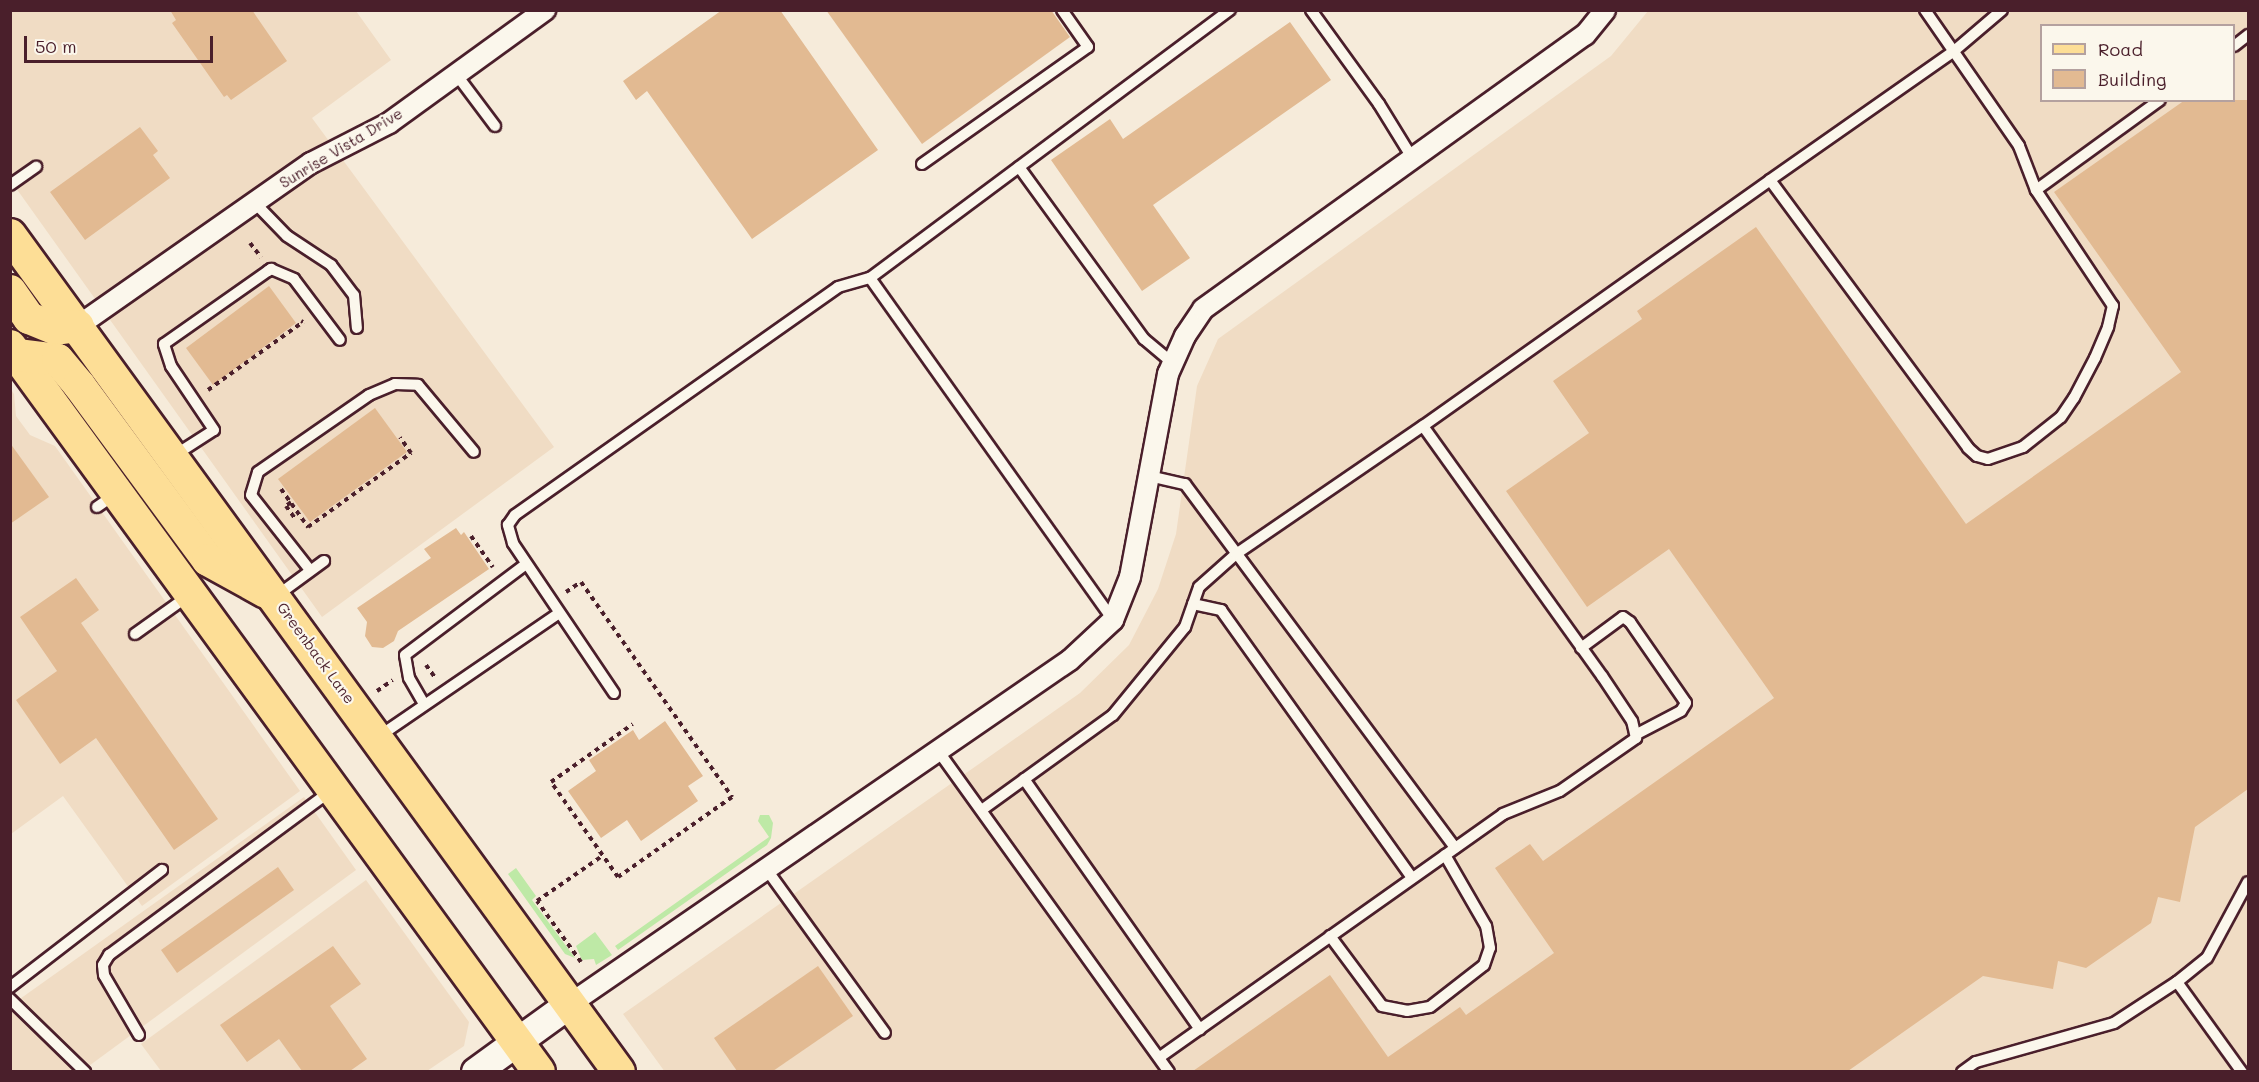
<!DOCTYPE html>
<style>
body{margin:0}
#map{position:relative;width:2259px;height:1082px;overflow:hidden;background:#f6ebda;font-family:Mali,sans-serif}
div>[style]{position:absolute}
.built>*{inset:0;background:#f0dcc4}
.green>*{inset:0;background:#bee9a6}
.building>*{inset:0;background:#e2ba92}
.path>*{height:4px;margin-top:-2px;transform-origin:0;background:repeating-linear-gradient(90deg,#4a1f2b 0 4.5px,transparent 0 9px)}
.roads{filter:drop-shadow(2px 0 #4a1f2b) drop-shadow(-2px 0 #4a1f2b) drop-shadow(0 2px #4a1f2b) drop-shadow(0 -2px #4a1f2b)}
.lane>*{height:10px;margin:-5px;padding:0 5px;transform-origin:5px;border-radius:5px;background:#fbf7ec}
.street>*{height:20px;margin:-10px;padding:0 10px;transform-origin:10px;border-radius:10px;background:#fbf7ec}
.secondary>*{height:28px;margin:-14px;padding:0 14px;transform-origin:14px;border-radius:14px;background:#fbf7ec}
.primary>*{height:32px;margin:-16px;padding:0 16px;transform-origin:16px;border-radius:16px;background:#fdde96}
span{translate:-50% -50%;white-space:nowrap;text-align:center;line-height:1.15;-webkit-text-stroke:4.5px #fbf7ec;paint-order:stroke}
.street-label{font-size:15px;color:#4a1f2b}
.frame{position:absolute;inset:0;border:12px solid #4a1f2b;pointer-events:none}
.legend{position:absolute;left:2040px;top:24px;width:195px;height:78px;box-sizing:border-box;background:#fbf7ec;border:2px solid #b4a19f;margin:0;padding:8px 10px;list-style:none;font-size:18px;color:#4a1f2b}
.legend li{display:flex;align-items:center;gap:12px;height:30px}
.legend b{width:30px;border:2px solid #b4a19f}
.scale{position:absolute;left:24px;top:36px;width:189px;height:27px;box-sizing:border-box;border:3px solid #4a1f2b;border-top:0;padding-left:8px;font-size:18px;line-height:21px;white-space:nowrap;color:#4a1f2b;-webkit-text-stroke:4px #fbf7ec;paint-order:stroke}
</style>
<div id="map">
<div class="built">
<div style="clip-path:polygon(10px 11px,356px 11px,391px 60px,312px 118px,554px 447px,322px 617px,11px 181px)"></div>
<div style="clip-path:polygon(evenodd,1648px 11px,2248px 11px,2248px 1071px,665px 1072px,623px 1014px,1080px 693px,1129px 645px,1158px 589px,1176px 534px,1197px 386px,1218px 339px,1611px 56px,1648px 11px,2042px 26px,2234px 26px,2234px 100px,2042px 100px,2042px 26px)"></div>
<div style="clip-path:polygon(10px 388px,14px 394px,16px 416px,30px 435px,55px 446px,300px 791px,142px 906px,63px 796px,11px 834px)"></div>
<div style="clip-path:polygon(304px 797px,356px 870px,82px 1071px,11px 1071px,10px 1006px)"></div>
<div style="clip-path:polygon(366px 880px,469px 1022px,464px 1046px,427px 1071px,161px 1071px,141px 1044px)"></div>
</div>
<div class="green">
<div style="clip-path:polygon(760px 815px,769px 815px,773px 823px,771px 838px,767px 845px,618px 950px,615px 946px,769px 837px,758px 821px)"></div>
<div style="clip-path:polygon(516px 868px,536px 896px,532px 900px,575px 958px,565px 954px,508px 874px)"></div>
<div style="clip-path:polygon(595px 932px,612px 955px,596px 965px,594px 959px,582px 960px,576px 946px)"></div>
</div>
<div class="building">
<div style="clip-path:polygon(170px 10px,252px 10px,287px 61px,231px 100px,227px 95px,224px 97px,172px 23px,176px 20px)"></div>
<div style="clip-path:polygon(722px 10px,780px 10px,878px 150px,752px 239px,647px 91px,636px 100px,623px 81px)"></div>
<div style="clip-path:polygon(826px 10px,1051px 10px,1070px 37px,922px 144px)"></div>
<div style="clip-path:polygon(1290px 22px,1331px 80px,1153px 205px,1190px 258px,1142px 291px,1051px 160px,1110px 119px,1123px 139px)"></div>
<div style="clip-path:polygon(2185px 100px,2248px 100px,2248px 789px,2195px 827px,2180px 902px,2158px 897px,2151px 923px,2086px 968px,2058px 961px,2053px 989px,1983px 976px,1848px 1071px,1193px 1071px,1330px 975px,1388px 1057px,1460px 1007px,1466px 1015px,1554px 953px,1495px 868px,1530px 844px,1543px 861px,1774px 698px,1669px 549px,1587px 607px,1506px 491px,1589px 433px,1553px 381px,1642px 319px,1637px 311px,1756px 227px,1966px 524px,2181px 372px,2054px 192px)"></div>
<div style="clip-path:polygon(140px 127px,158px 151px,153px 155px,170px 178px,85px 240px,50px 192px)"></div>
<div style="clip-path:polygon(269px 286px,296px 323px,213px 385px,186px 348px)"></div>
<div style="clip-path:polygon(375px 408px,407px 452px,310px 522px,278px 479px)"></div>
<div style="clip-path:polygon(10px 443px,49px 497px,10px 524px)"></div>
<div style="clip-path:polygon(456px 528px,461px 535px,464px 532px,489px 569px,398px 631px,394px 641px,383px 648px,372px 647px,365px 636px,367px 622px,357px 608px,431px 558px,424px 549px)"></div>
<div style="clip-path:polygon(76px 578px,99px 610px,81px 623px,218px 819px,174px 850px,96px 738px,60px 764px,16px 700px,57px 671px,20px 617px)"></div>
<div style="clip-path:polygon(665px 721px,703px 776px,688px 786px,698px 801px,641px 841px,627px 820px,601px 838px,568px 791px,596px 771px,589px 760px,633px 730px,639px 740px)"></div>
<div style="clip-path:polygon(278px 867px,294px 890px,177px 973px,161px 950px)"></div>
<div style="clip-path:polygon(333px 946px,361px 984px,330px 1006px,367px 1059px,350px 1071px,302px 1071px,279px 1039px,247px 1062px,220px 1025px)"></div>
<div style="clip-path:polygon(818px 966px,853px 1016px,773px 1071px,737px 1071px,714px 1038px)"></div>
</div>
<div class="path">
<div style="left:250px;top:243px;width:18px;rotate:52deg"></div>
<div style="left:208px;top:390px;width:117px;rotate:-35.6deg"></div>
<div style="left:303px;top:322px;width:2px;rotate:-153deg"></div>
<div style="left:281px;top:489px;width:47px;rotate:54.6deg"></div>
<div style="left:308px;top:527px;width:127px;rotate:-35.7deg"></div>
<div style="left:411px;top:453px;width:19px;rotate:-125deg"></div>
<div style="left:291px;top:502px;width:6px;rotate:141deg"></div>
<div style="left:286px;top:506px;width:14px;rotate:54deg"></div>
<div style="left:471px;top:536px;width:38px;rotate:55deg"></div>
<div style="left:566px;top:592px;width:18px;rotate:-34deg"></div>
<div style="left:581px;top:582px;width:263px;rotate:54.9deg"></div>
<div style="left:732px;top:797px;width:139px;rotate:144.9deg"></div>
<div style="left:618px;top:877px;width:116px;rotate:-125.2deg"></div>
<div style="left:551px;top:782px;width:100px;rotate:-35.3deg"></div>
<div style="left:426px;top:665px;width:17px;rotate:54deg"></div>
<div style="left:377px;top:691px;width:19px;rotate:-35deg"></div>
<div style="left:581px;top:962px;width:75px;rotate:-125.8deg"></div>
<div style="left:537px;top:901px;width:79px;rotate:-34.7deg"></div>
</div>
<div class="roads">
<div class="lane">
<div style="left:1311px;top:10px;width:116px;rotate:54.1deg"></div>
<div style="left:1379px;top:104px;width:65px;rotate:58.3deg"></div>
<div style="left:1925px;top:10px;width:165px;rotate:55.3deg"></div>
<div style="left:2019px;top:146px;width:47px;rotate:68.9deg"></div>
<div style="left:2234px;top:46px;width:18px;rotate:-38deg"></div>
<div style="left:456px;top:74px;width:65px;rotate:53.1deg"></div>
<div style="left:922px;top:164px;width:203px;rotate:-35.2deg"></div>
<div style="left:1088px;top:47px;width:45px;rotate:-125.1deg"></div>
<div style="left:1019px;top:167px;width:213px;rotate:54deg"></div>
<div style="left:1144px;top:339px;width:38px;rotate:40deg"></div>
<div style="left:1770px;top:180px;width:225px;rotate:-35deg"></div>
<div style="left:1954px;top:51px;width:63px;rotate:-40.5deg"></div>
<div style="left:10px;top:185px;width:32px;rotate:-35deg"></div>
<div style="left:254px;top:202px;width:47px;rotate:45.9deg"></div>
<div style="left:287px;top:236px;width:53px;rotate:33.4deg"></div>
<div style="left:331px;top:265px;width:38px;rotate:53deg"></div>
<div style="left:354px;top:295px;width:33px;rotate:85deg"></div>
<div style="left:870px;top:278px;width:420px;rotate:54.6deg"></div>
<div style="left:175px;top:455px;width:46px;rotate:-32.7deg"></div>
<div style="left:214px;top:430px;width:77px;rotate:-123.9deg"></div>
<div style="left:171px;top:366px;width:23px;rotate:-108deg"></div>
<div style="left:164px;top:344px;width:127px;rotate:-35.1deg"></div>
<div style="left:268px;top:271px;width:4px;rotate:-34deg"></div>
<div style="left:271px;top:269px;width:25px;rotate:23deg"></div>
<div style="left:294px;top:279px;width:76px;rotate:53deg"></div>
<div style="left:1149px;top:476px;width:37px;rotate:13deg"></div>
<div style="left:1185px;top:484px;width:453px;rotate:53.4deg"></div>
<div style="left:97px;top:507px;width:21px;rotate:-35deg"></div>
<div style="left:310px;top:570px;width:95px;rotate:-128.2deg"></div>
<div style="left:251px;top:495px;width:24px;rotate:-73deg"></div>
<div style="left:258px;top:472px;width:135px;rotate:-34.7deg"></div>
<div style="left:369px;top:395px;width:28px;rotate:-23deg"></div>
<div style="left:395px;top:384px;width:23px;rotate:2deg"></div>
<div style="left:418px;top:385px;width:87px;rotate:50.1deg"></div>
<div style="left:275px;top:597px;width:61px;rotate:-36.3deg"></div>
<div style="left:1193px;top:604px;width:29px;rotate:12deg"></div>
<div style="left:1221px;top:610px;width:329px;rotate:54.5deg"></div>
<div style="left:135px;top:634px;width:65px;rotate:-35.6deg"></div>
<div style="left:1581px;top:648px;width:52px;rotate:-36.4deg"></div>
<div style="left:1623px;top:617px;width:9px;rotate:36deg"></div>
<div style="left:1630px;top:622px;width:98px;rotate:55.3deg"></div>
<div style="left:1686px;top:703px;width:9px;rotate:122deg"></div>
<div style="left:1681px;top:711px;width:50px;rotate:152.4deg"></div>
<div style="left:614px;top:693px;width:181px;rotate:-124deg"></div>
<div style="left:513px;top:543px;width:19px;rotate:-106deg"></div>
<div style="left:508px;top:525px;width:12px;rotate:-55deg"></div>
<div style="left:515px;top:515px;width:395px;rotate:-35.2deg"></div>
<div style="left:838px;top:287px;width:33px;rotate:-16deg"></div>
<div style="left:870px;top:278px;width:449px;rotate:-36.7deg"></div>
<div style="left:424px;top:704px;width:30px;rotate:-120deg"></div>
<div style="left:409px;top:678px;width:23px;rotate:-100deg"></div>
<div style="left:405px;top:655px;width:151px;rotate:-36.9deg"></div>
<div style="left:378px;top:737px;width:219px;rotate:-34.4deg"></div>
<div style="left:939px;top:752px;width:394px;rotate:54.3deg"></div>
<div style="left:1024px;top:779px;width:306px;rotate:54.9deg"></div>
<div style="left:983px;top:809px;width:160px;rotate:-35.9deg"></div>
<div style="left:1113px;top:715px;width:114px;rotate:-50.7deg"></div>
<div style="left:1185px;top:627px;width:42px;rotate:-70.7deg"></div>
<div style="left:1199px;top:587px;width:50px;rotate:-41.7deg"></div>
<div style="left:1236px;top:554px;width:227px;rotate:-34.4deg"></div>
<div style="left:767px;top:870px;width:201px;rotate:54.1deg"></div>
<div style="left:1330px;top:936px;width:87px;rotate:53.4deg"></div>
<div style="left:1382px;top:1006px;width:25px;rotate:11deg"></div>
<div style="left:1407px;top:1011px;width:23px;rotate:-10deg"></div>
<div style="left:1430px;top:1007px;width:68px;rotate:-37.9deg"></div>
<div style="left:1484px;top:965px;width:18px;rotate:-71deg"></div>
<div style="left:1490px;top:948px;width:22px;rotate:-100deg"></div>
<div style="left:1486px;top:926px;width:82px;rotate:-120deg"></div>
<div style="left:2177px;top:982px;width:111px;rotate:54.2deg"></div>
<div style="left:10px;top:987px;width:192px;rotate:-37.6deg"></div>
<div style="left:10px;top:999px;width:105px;rotate:44.2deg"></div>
<div style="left:139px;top:1035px;width:69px;rotate:-120.3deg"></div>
<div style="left:104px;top:975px;width:10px;rotate:-96deg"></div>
<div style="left:103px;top:965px;width:12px;rotate:-59deg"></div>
<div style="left:109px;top:955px;width:277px;rotate:-36.5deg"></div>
<div style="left:1160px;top:1057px;width:420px;rotate:-35.3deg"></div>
<div style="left:1503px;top:814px;width:61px;rotate:-22deg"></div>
<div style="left:1560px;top:791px;width:93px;rotate:-34.9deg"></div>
<div style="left:1636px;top:738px;width:17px;rotate:-103deg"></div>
<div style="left:1632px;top:721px;width:54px;rotate:-123.7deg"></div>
<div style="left:1602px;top:676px;width:307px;rotate:-125.6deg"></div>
<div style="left:1423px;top:426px;width:425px;rotate:-35.3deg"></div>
<div style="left:1770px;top:180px;width:333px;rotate:53.5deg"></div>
<div style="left:1968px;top:448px;width:12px;rotate:42deg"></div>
<div style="left:1977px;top:456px;width:11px;rotate:15deg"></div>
<div style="left:1988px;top:459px;width:37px;rotate:-19deg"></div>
<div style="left:2023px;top:447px;width:48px;rotate:-38.3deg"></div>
<div style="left:2061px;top:417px;width:23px;rotate:-56deg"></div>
<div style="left:2074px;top:398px;width:45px;rotate:-62.3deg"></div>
<div style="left:2095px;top:358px;width:34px;rotate:-67deg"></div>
<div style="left:2108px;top:327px;width:22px;rotate:-77deg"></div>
<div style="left:2113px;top:306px;width:139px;rotate:-123.6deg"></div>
<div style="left:2036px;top:190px;width:153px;rotate:-36deg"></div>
<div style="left:1962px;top:1072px;width:17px;rotate:-36deg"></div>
<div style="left:1976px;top:1062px;width:143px;rotate:-15.8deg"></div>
<div style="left:2114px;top:1023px;width:75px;rotate:-33.1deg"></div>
<div style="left:2177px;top:982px;width:38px;rotate:-39deg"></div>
<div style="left:2207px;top:958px;width:86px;rotate:-61.7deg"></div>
</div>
<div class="street">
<div style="left:78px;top:326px;width:284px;rotate:-35deg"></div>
<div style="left:311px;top:163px;width:88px;rotate:-27.1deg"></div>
<div style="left:389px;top:123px;width:193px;rotate:-35.9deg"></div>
<div style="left:570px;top:1004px;width:607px;rotate:-34.53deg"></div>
<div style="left:1070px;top:660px;width:59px;rotate:-42.9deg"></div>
<div style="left:1113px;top:620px;width:46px;rotate:-68.4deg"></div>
<div style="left:1130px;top:577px;width:207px;rotate:-79.4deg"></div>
<div style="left:1168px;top:374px;width:42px;rotate:-65.9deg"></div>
<div style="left:1185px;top:336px;width:32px;rotate:-56deg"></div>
<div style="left:1203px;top:309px;width:470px;rotate:-35.7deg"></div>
<div style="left:1585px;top:35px;width:32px;rotate:-51deg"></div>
</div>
<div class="secondary">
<div style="left:476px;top:1072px;width:116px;rotate:-35.9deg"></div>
</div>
<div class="primary">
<div style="left:10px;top:235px;width:1035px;rotate:53.96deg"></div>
<div style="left:10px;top:291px;width:33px;rotate:55deg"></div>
<div style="left:29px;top:318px;width:29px;rotate:22deg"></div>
<div style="left:56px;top:329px;width:22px;rotate:-8deg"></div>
<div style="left:10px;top:346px;width:898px;rotate:53.92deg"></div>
<div style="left:17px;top:355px;width:41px;rotate:7deg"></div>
<div style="left:58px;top:360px;width:33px;rotate:50deg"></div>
<div style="left:79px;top:385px;width:217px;rotate:53.6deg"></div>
<div style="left:208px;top:560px;width:66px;rotate:28.9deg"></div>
</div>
</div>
<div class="street-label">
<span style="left:341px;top:148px;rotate:-31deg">Sunrise Vista Drive</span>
<span style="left:316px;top:653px;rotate:54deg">Greenback Lane</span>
</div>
<div class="frame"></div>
<ul class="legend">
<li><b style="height:8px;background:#fdde96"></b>Road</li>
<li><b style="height:16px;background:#e2ba92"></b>Building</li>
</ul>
<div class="scale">50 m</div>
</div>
